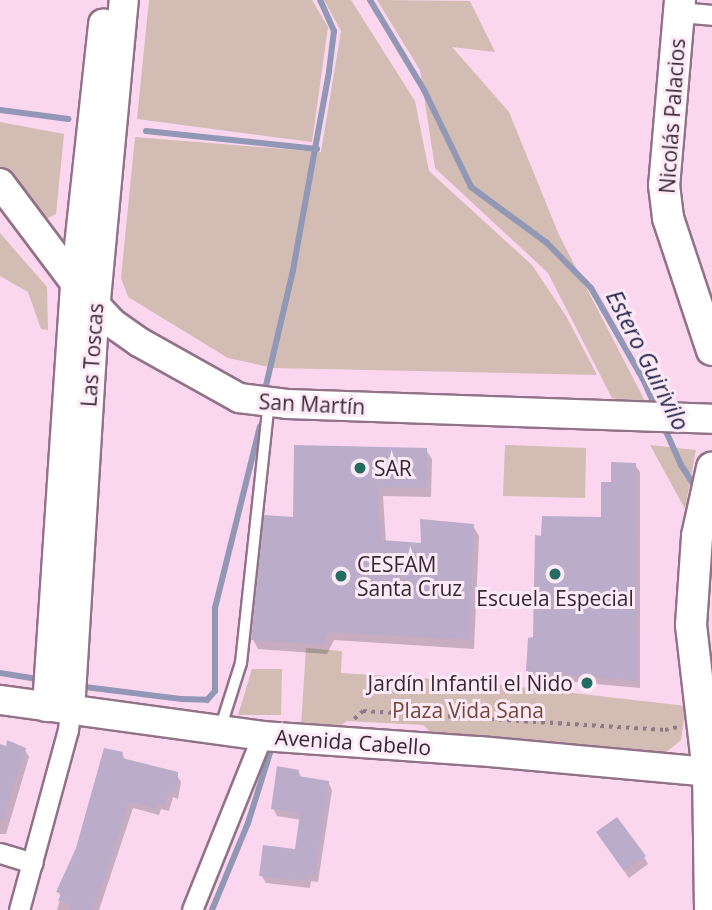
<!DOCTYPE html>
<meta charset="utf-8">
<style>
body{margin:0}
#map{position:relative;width:712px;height:910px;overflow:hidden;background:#fad7ef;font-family:"Open Sans",sans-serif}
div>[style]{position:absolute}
.green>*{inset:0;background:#d2bcb4}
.shadow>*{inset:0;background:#0003}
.stream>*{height:6px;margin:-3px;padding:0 3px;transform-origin:3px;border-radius:3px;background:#9197b4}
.building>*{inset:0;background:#bbadca}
.path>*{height:3.5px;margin-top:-1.75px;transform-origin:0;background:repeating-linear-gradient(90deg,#907989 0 3.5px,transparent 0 8.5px)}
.roads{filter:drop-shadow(2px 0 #927288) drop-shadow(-2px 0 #927288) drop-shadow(0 2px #927288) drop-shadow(0 -2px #927288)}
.lane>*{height:10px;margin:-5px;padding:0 5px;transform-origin:5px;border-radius:5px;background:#fff}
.street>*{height:19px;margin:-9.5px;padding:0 9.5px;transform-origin:9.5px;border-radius:9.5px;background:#fff}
.secondary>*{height:28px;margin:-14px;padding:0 14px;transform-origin:14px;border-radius:14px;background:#fff}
.primary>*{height:30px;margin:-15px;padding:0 15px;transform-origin:15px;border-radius:15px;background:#fff}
.dots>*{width:19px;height:19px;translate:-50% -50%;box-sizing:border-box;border:4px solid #fee9f7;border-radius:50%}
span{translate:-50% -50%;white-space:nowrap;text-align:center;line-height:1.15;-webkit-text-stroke:6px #fee9f7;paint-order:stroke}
.street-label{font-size:21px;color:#362932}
.poi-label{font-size:21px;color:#362932}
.left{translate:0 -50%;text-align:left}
.right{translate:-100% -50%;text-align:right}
.park-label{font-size:21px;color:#774635}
.water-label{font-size:23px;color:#21264e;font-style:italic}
</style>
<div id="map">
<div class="green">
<div style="clip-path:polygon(149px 0,312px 0,328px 27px,312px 142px,137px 119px)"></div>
<div style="clip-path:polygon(324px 0,351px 0,415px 101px,429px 171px,532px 265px,566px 316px,597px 375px,274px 368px,228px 358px,128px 297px,121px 278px,135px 137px,321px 152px,341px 31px)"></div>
<div style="clip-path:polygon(377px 0,470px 1px,495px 52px,452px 47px,509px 112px,559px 235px,646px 403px,612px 398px,548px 273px,435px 168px,420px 70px)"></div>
<div style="clip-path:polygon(0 122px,64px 134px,56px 214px,42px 221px,0 167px)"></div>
<div style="clip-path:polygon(0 233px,47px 287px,48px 330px,41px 329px,28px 292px,0 276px)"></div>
<div style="clip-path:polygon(505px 445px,586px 448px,585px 498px,503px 496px)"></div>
<div style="clip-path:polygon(650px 445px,696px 450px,685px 509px)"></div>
<div style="clip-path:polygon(306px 648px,342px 651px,341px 673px,468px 681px,686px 706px,681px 740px,658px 759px,435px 736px,423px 725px,347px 721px,337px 728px,301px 727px)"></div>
<div style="clip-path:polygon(252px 669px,282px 669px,281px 715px,238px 715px)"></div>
</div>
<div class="shadow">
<div style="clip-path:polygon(426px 450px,432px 459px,431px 497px,383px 496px,386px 542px,423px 545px,473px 526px,479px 536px,474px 649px,334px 640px,327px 654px,258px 649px,253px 639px,295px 519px)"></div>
<div style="clip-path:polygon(635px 465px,640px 472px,640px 688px,532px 678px,528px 671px,535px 639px,542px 537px,602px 519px,612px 484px)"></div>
<div style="clip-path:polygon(0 746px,25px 750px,29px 757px,6px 834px,0 834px)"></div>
<div style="clip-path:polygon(122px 754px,126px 761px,176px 774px,181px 782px,178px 799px,173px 797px,169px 811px,161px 809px,159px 815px,133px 808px,99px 910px,57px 910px,61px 897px,58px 892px)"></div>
<div style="clip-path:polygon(298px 771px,302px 778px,328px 782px,332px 790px,318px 882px,311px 881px,310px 888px,266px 883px,261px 875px,297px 851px,301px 820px,277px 816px,273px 808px)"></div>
<div style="clip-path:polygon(602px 840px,644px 857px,648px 864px,629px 878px)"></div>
</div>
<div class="stream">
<div style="left:370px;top:0;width:105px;rotate:59deg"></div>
<div style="left:424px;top:90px;width:108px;rotate:64.1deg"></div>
<div style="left:471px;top:187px;width:94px;rotate:36.4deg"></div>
<div style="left:547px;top:243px;width:63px;rotate:45.6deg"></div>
<div style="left:591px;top:288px;width:105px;rotate:60.3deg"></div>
<div style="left:643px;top:379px;width:34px;rotate:66deg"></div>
<div style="left:0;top:110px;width:69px;rotate:7.5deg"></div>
<div style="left:146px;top:131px;width:172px;rotate:6deg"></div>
<div style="left:264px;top:394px;width:127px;rotate:-76.8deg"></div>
<div style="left:293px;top:270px;width:202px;rotate:-79.7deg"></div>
<div style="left:329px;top:71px;width:40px;rotate:-82.9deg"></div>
<div style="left:334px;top:31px;width:34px;rotate:-114deg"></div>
<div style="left:664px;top:427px;width:42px;rotate:65.9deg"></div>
<div style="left:681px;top:465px;width:31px;rotate:57deg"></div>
<div style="left:0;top:673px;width:38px;rotate:9deg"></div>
<div style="left:85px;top:687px;width:98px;rotate:7.1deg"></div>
<div style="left:182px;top:699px;width:25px;rotate:2deg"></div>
<div style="left:207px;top:700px;width:12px;rotate:-48deg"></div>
<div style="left:215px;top:691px;width:83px;rotate:-90deg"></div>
<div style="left:215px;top:608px;width:187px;rotate:-76.1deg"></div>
<div style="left:212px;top:910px;width:94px;rotate:-67.5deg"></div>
<div style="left:248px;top:823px;width:73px;rotate:-72.6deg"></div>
</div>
<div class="building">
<div style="clip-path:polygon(294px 445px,427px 448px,427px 488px,379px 487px,378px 521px,383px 521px,381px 540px,421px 543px,420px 519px,474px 524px,469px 640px,329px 632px,322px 645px,251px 640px,264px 515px,293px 517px)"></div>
<div style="clip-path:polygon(611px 462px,636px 463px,637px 681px,526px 671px,528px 638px,533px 637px,535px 535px,541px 536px,542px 516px,601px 517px,601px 482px,611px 482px)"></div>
<div style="clip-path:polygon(7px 740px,26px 748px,3px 819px,0 819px,0 744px,6px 746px)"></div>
<div style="clip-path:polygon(104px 748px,123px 752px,122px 758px,178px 772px,178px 779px,175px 793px,169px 791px,165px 805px,157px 803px,155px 809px,129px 801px,104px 883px,102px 882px,93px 910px,69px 910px,71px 905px,58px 901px,61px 893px,56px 892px,76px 848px)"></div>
<div style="clip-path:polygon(277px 766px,299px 770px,298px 776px,329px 781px,315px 875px,307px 874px,306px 881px,259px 876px,263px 845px,295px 849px,300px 813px,271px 809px)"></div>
<div style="clip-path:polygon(617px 817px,646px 856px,624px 871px,596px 832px)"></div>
</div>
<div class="path">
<div style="left:354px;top:719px;width:12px;rotate:-42deg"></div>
<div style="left:363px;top:711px;width:303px;rotate:3.6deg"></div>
<div style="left:665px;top:730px;width:13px;rotate:-13deg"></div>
</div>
<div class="roads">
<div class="lane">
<div style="left:221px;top:726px;width:66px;rotate:-72.4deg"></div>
<div style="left:241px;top:663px;width:262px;rotate:-83.9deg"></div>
</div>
<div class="street">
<div style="left:679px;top:12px;width:33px;rotate:5deg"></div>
<div style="left:0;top:853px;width:34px;rotate:17deg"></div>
<div style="left:19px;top:910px;width:187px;rotate:-74.8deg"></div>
<div style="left:68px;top:730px;width:19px;rotate:-84deg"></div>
<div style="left:192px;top:910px;width:188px;rotate:-68.1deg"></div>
</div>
<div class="secondary">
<div style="left:0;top:183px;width:125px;rotate:53.1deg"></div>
<div style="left:75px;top:283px;width:54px;rotate:47.2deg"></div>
<div style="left:112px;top:323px;width:33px;rotate:35deg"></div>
<div style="left:139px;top:342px;width:115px;rotate:29.2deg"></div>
<div style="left:239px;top:398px;width:48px;rotate:7.1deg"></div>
<div style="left:287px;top:404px;width:425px;rotate:2deg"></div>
<div style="left:0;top:700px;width:264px;rotate:7.8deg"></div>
<div style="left:262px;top:736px;width:218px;rotate:4deg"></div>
<div style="left:479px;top:751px;width:230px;rotate:5.2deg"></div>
<div style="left:47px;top:707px;width:425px;rotate:-86.2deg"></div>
<div style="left:75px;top:283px;width:261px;rotate:-83.8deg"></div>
<div style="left:70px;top:711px;width:380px;rotate:-86.5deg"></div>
<div style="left:93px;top:332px;width:333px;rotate:-84.7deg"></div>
</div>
<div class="primary">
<div style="left:680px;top:0;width:186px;rotate:94.9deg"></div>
<div style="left:664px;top:185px;width:33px;rotate:83deg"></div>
<div style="left:668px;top:218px;width:139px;rotate:71.6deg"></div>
<div style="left:710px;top:910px;width:138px;rotate:-90.8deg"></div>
<div style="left:708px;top:772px;width:148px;rotate:-96.6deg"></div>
<div style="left:691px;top:625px;width:89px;rotate:-86.1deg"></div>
<div style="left:697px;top:536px;width:70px;rotate:-77.6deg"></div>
</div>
</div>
<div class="dots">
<div style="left:360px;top:468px;background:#246b61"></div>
<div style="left:555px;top:574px;background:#246b61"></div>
<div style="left:341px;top:576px;background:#246b61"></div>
<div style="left:587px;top:683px;background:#246b61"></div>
</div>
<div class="street-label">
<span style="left:672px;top:116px;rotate:-86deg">Nicolás Palacios</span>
<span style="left:92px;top:355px;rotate:-86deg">Las Toscas</span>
<span style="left:312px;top:404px;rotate:3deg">San Martín</span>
<span style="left:353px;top:742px;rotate:4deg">Avenida Cabello</span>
</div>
<div class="poi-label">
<span class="left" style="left:374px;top:468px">SAR</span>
<span class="left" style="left:357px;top:576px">CESFAM<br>Santa Cruz</span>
<span style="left:555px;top:598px">Escuela Especial</span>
<span class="right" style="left:573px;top:683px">Jardín Infantil el Nido</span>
</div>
<div class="park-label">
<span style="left:468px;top:710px">Plaza Vida Sana</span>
</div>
<div class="water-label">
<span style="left:648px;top:360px;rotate:63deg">Estero Guirivilo</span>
</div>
</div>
